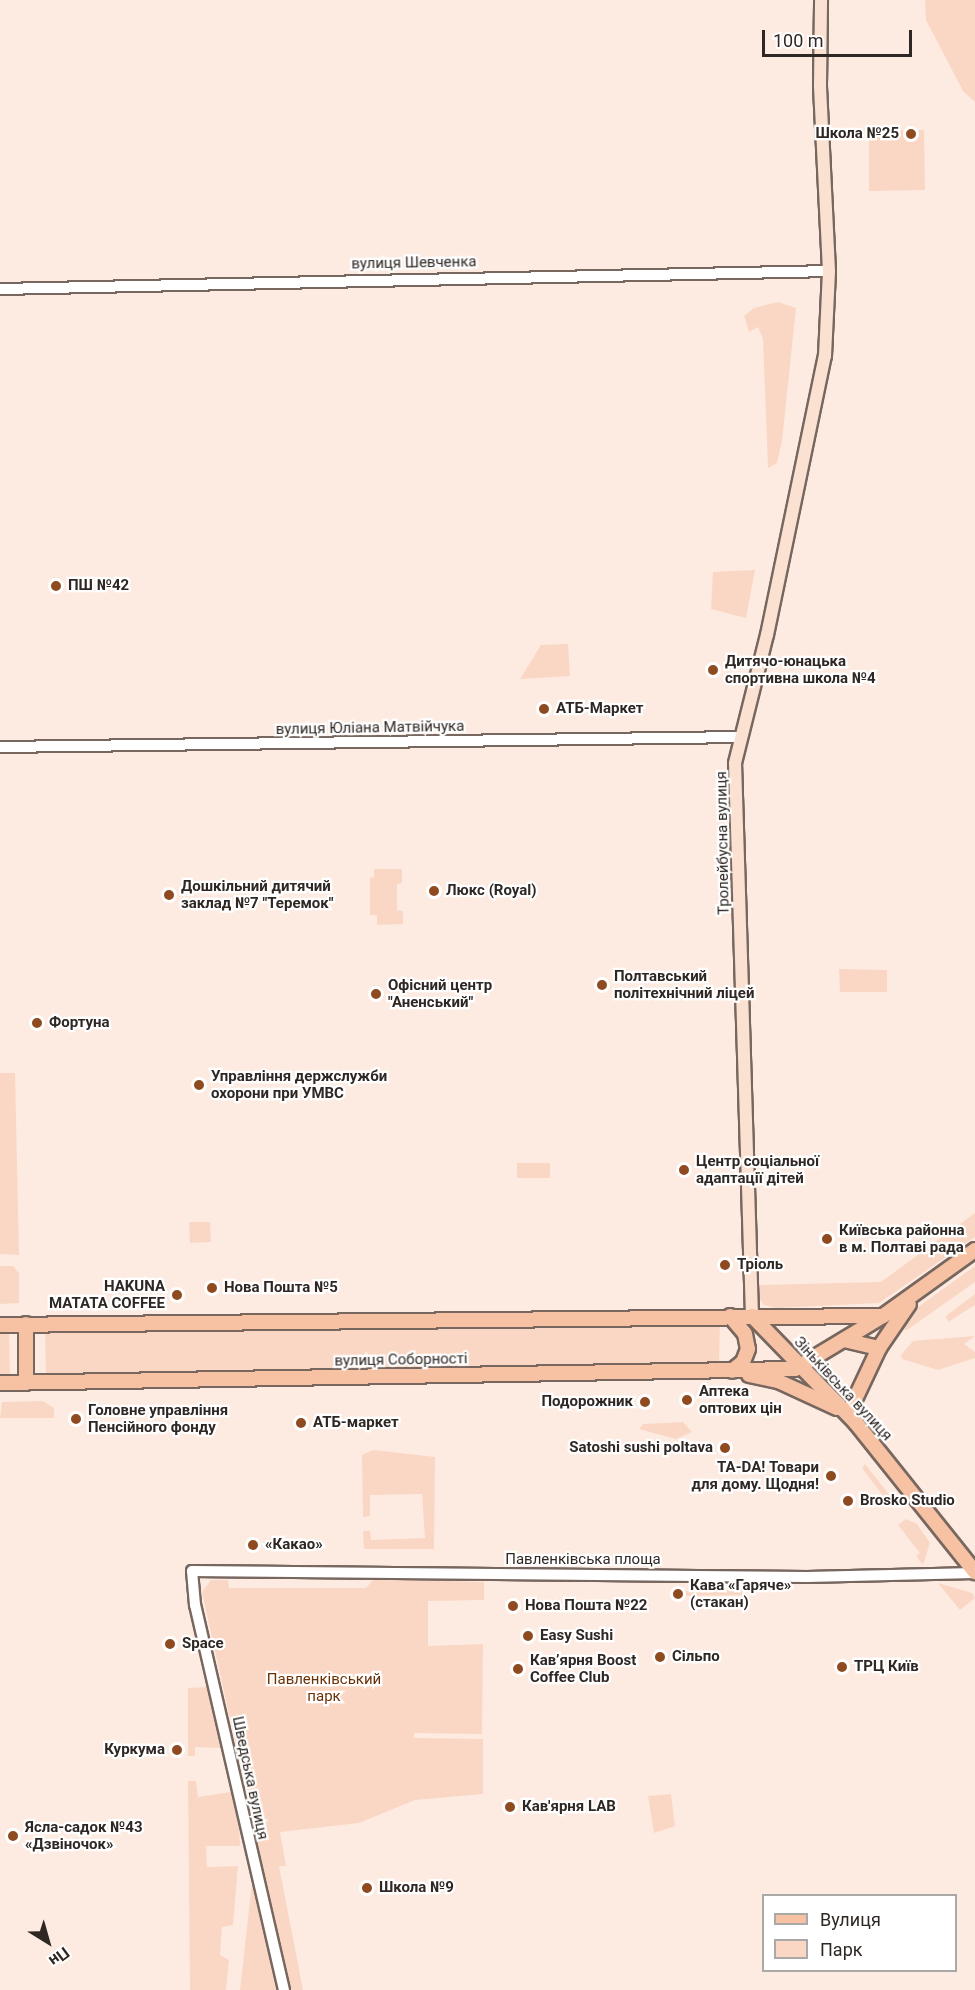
<!DOCTYPE html>
<meta charset="utf-8">
<style>
body{margin:0}
#map{position:relative;width:975px;height:1990px;overflow:hidden;background:#fdebe1;font-family:Roboto,sans-serif}
div>[style]{position:absolute}
.green>*{inset:0;background:#fad7c4}
.roads{filter:drop-shadow(2px 0 #77675f) drop-shadow(-2px 0 #77675f) drop-shadow(0 2px #77675f) drop-shadow(0 -2px #77675f)}
.tertiary>*{height:10px;margin:-5px;padding:0 5px;transform-origin:5px;border-radius:5px;background:#fff}
.secondary>*{height:12px;margin:-6px;padding:0 6px;transform-origin:6px;border-radius:6px;background:#fbe1d1}
.primary>*{height:14px;margin:-7px;padding:0 7px;transform-origin:7px;border-radius:7px;background:#f7c2a4}
.dots>*{width:16px;height:16px;translate:-50% -50%;box-sizing:border-box;border:3px solid #fff;border-radius:50%}
span{translate:-50% -50%;white-space:nowrap;text-align:center;line-height:1.15;-webkit-text-stroke:4.5px #fff;paint-order:stroke}
.poi-label{font-size:15px;color:#2e2724;font-weight:700}
.right{translate:-100% -50%;text-align:right}
.left{translate:0 -50%;text-align:left}
.street-label{font-size:15px;color:#2e2724}
.park-label{font-size:15px;color:#6a3106}
.legend{position:absolute;left:762px;top:1894px;width:195px;height:78px;box-sizing:border-box;background:#fff;border:2px solid #aba9a7;margin:0;padding:8px 10px;list-style:none;font-size:18px;color:#2e2724}
.legend li{display:flex;align-items:center;gap:12px;height:30px}
.legend b{width:30px;border:2px solid #aba9a7}
.north{position:absolute;left:18px;top:1912px;width:60px;height:60px;-webkit-text-stroke:4px #fff;paint-order:stroke;rotate:143deg;font-size:16px;font-weight:700;line-height:24px;text-align:center;color:#2e2724}
.north::after{content:'';display:block;margin:auto;width:21px;height:27px;background:#2e2724;clip-path:polygon(50% 0,100% 100%,50% 72%,0 100%)}
.scale{position:absolute;left:762px;top:30px;width:150px;height:27px;box-sizing:border-box;border:3px solid #2e2724;border-top:0;padding-left:8px;font-size:18px;line-height:21px;white-space:nowrap;color:#2e2724;-webkit-text-stroke:4px #fff;paint-order:stroke}
</style>
<div id="map">
<div class="green">
<div style="clip-path:polygon(925px 0,975px 0,975px 102px,963px 91px,926px 20px)"></div>
<div style="clip-path:polygon(924px 130px,925px 190px,869px 191px,869px 131px)"></div>
<div style="clip-path:polygon(778px 302px,796px 308px,782px 441px,777px 463px,768px 468px,763px 339px,758px 327px,749px 332px,744px 316px,754px 308px)"></div>
<div style="clip-path:polygon(755px 570px,746px 618px,711px 609px,713px 572px)"></div>
<div style="clip-path:polygon(568px 644px,570px 676px,520px 679px,541px 645px)"></div>
<div style="clip-path:polygon(374px 869px,402px 869px,402px 883px,397px 884px,397px 910px,403px 911px,403px 924px,377px 925px,377px 915px,370px 915px,370px 878px,374px 877px)"></div>
<div style="clip-path:polygon(839px 969px,887px 970px,887px 992px,840px 992px)"></div>
<div style="clip-path:polygon(0 1073px,15px 1073px,19px 1255px,0 1254px)"></div>
<div style="clip-path:polygon(517px 1163px,550px 1163px,550px 1178px,517px 1178px)"></div>
<div style="clip-path:polygon(975px 1213px,975px 1237px,879px 1303px,776px 1308px,764px 1305px,757px 1296px,757px 1285px,881px 1282px)"></div>
<div style="clip-path:polygon(189px 1222px,210px 1222px,211px 1242px,190px 1243px)"></div>
<div style="clip-path:polygon(0 1266px,13px 1266px,19px 1273px,19px 1303px,0 1304px)"></div>
<div style="clip-path:polygon(975px 1266px,975px 1282px,907px 1330px,900px 1329px,900px 1320px)"></div>
<div style="clip-path:polygon(975px 1294px,975px 1305px,948px 1322px,946px 1316px)"></div>
<div style="clip-path:polygon(720px 1321px,719px 1363px,46px 1376px,45px 1330px)"></div>
<div style="clip-path:polygon(0 1332px,9px 1332px,10px 1376px,0 1376px)"></div>
<div style="clip-path:polygon(975px 1336px,964px 1344px,975px 1352px,975px 1358px,938px 1370px,902px 1359px,901px 1355px,913px 1341px)"></div>
<div style="clip-path:polygon(43px 1401px,54px 1408px,54px 1418px,0 1418px,2px 1402px)"></div>
<div style="clip-path:polygon(683px 1422px,692px 1432px,676px 1439px,639px 1429px,643px 1424px)"></div>
<div style="clip-path:polygon(373px 1450px,435px 1457px,434px 1549px,364px 1549px,363px 1531px,370px 1531px,371px 1540px,425px 1538px,422px 1494px,370px 1495px,370px 1516px,363px 1517px,362px 1455px)"></div>
<div style="clip-path:polygon(865px 1464px,895px 1502px,895px 1504px,890px 1505px,862px 1468px)"></div>
<div style="clip-path:polygon(906px 1519px,917px 1524px,930px 1543px,923px 1565px,916px 1556px,920px 1553px,898px 1525px)"></div>
<div style="clip-path:polygon(374px 1579px,484px 1582px,484px 1600px,428px 1601px,428px 1646px,483px 1644px,482px 1734px,414px 1733px,414px 1738px,483px 1739px,483px 1794px,415px 1800px,359px 1823px,280px 1832px,286px 1866px,279px 1866px,303px 1990px,290px 1990px,202px 1592px,211px 1580px,228px 1580px,229px 1588px,366px 1588px)"></div>
<div style="clip-path:polygon(938px 1583px,972px 1593px,975px 1598px,960px 1610px)"></div>
<div style="clip-path:polygon(742px 1590px,743px 1595px,680px 1596px,680px 1591px)"></div>
<div style="clip-path:polygon(207px 1687px,222px 1748px,195px 1747px,195px 1756px,188px 1756px,188px 1688px)"></div>
<div style="clip-path:polygon(188px 1781px,196px 1781px,198px 1797px,231px 1792px,239px 1827px,240px 1846px,206px 1846px,207px 1867px,238px 1866px,233px 1925px,222px 1927px,220px 1955px,229px 1960px,226px 1990px,190px 1990px)"></div>
<div style="clip-path:polygon(671px 1794px,675px 1826px,654px 1833px,648px 1796px)"></div>
<div style="clip-path:polygon(252px 1883px,254px 1884px,279px 1990px,240px 1990px)"></div>
</div>
<div class="roads">
<div class="tertiary">
<div style="left:0;top:289px;width:829px;rotate:-1.24deg"></div>
<div style="left:0;top:747px;width:741px;rotate:-0.77deg"></div>
<div style="left:284px;top:1990px;width:395px;rotate:-103deg"></div>
<div style="left:195px;top:1605px;width:34px;rotate:-95deg"></div>
<div style="left:192px;top:1571px;width:615px;rotate:0.56deg"></div>
<div style="left:807px;top:1577px;width:168px;rotate:-1.4deg"></div>
</div>
<div class="secondary">
<div style="left:752px;top:1316px;width:553px;rotate:-91.76deg"></div>
<div style="left:735px;top:763px;width:132px;rotate:-76deg"></div>
<div style="left:767px;top:635px;width:285px;rotate:-78.3deg"></div>
<div style="left:825px;top:356px;width:85px;rotate:-87.3deg"></div>
<div style="left:829px;top:271px;width:185px;rotate:-92.8deg"></div>
<div style="left:820px;top:86px;width:86px;rotate:-89.3deg"></div>
</div>
<div class="primary">
<div style="left:730px;top:1316px;width:23px;rotate:50deg"></div>
<div style="left:745px;top:1334px;width:15px;rotate:79deg"></div>
<div style="left:748px;top:1349px;width:14px;rotate:111deg"></div>
<div style="left:743px;top:1362px;width:14px;rotate:141deg"></div>
<div style="left:752px;top:1316px;width:149px;rotate:45.8deg"></div>
<div style="left:856px;top:1423px;width:191px;rotate:51.4deg"></div>
<div style="left:26px;top:1324px;width:59px;rotate:90deg"></div>
<div style="left:0;top:1325px;width:881px;rotate:-0.59deg"></div>
<div style="left:844px;top:1340px;width:36px;rotate:13deg"></div>
<div style="left:749px;top:1375px;width:30px;rotate:12deg"></div>
<div style="left:778px;top:1381px;width:65px;rotate:24.6deg"></div>
<div style="left:0;top:1383px;width:795px;rotate:-1.01deg"></div>
<div style="left:795px;top:1369px;width:103px;rotate:-31.1deg"></div>
<div style="left:883px;top:1316px;width:113px;rotate:-35.7deg"></div>
<div style="left:848px;top:1414px;width:73px;rotate:-64.8deg"></div>
<div style="left:879px;top:1348px;width:53px;rotate:-55.7deg"></div>
</div>
</div>
<div class="dots">
<div style="left:911px;top:134px;background:#8f4b1f"></div>
<div style="left:56px;top:586px;background:#8f4b1f"></div>
<div style="left:713px;top:670px;background:#8f4b1f"></div>
<div style="left:544px;top:709px;background:#8f4b1f"></div>
<div style="left:434px;top:891px;background:#8f4b1f"></div>
<div style="left:169px;top:895px;background:#8f4b1f"></div>
<div style="left:602px;top:985px;background:#8f4b1f"></div>
<div style="left:376px;top:994px;background:#8f4b1f"></div>
<div style="left:37px;top:1023px;background:#8f4b1f"></div>
<div style="left:199px;top:1085px;background:#8f4b1f"></div>
<div style="left:684px;top:1170px;background:#8f4b1f"></div>
<div style="left:827px;top:1239px;background:#8f4b1f"></div>
<div style="left:725px;top:1265px;background:#8f4b1f"></div>
<div style="left:212px;top:1288px;background:#8f4b1f"></div>
<div style="left:177px;top:1295px;background:#8f4b1f"></div>
<div style="left:687px;top:1400px;background:#8f4b1f"></div>
<div style="left:645px;top:1402px;background:#8f4b1f"></div>
<div style="left:76px;top:1419px;background:#8f4b1f"></div>
<div style="left:301px;top:1423px;background:#8f4b1f"></div>
<div style="left:725px;top:1448px;background:#8f4b1f"></div>
<div style="left:831px;top:1476px;background:#8f4b1f"></div>
<div style="left:848px;top:1501px;background:#8f4b1f"></div>
<div style="left:253px;top:1545px;background:#8f4b1f"></div>
<div style="left:678px;top:1594px;background:#8f4b1f"></div>
<div style="left:513px;top:1606px;background:#8f4b1f"></div>
<div style="left:528px;top:1636px;background:#8f4b1f"></div>
<div style="left:170px;top:1644px;background:#8f4b1f"></div>
<div style="left:660px;top:1657px;background:#8f4b1f"></div>
<div style="left:842px;top:1667px;background:#8f4b1f"></div>
<div style="left:518px;top:1669px;background:#8f4b1f"></div>
<div style="left:177px;top:1750px;background:#8f4b1f"></div>
<div style="left:510px;top:1807px;background:#8f4b1f"></div>
<div style="left:13px;top:1836px;background:#8f4b1f"></div>
<div style="left:367px;top:1888px;background:#8f4b1f"></div>
</div>
<div class="poi-label">
<span class="right" style="left:899px;top:134px">Школа №25</span>
<span class="left" style="left:68px;top:586px">ПШ №42</span>
<span class="left" style="left:725px;top:670px">Дитячо-юнацька<br>спортивна школа №4</span>
<span class="left" style="left:556px;top:709px">АТБ-Маркет</span>
<span class="left" style="left:181px;top:895px">Дошкільний дитячий<br>заклад №7 "Теремок"</span>
<span class="left" style="left:446px;top:891px">Люкс (Royal)</span>
<span class="left" style="left:614px;top:985px">Полтавський<br>політехнічний ліцей</span>
<span class="left" style="left:388px;top:994px">Офісний центр<br>"Аненський"</span>
<span class="left" style="left:49px;top:1023px">Фортуна</span>
<span class="left" style="left:211px;top:1085px">Управління держслужби<br>охорони при УМВС</span>
<span class="left" style="left:696px;top:1170px">Центр соціальної<br>адаптації дітей</span>
<span class="left" style="left:839px;top:1239px">Київська районна<br>в м. Полтаві рада</span>
<span class="left" style="left:737px;top:1265px">Тріоль</span>
<span class="right" style="left:165px;top:1295px">HAKUNA<br>MATATA COFFEE</span>
<span class="left" style="left:224px;top:1288px">Нова Пошта №5</span>
<span class="left" style="left:699px;top:1400px">Аптека<br>оптових цін</span>
<span class="right" style="left:633px;top:1402px">Подорожник</span>
<span class="left" style="left:88px;top:1419px">Головне управління<br>Пенсійного фонду</span>
<span class="left" style="left:313px;top:1423px">АТБ-маркет</span>
<span class="right" style="left:713px;top:1448px">Satoshi sushi poltava</span>
<span class="right" style="left:819px;top:1476px">TA-DA! Товари<br>для дому. Щодня!</span>
<span class="left" style="left:860px;top:1501px">Brosko Studio</span>
<span class="left" style="left:265px;top:1545px">«Какао»</span>
<span class="left" style="left:690px;top:1594px">Кава «Гаряче»<br>(стакан)</span>
<span class="left" style="left:525px;top:1606px">Нова Пошта №22</span>
<span class="left" style="left:540px;top:1636px">Easy Sushi</span>
<span class="left" style="left:182px;top:1644px">Space</span>
<span class="left" style="left:672px;top:1657px">Сільпо</span>
<span class="left" style="left:530px;top:1669px">Кав’ярня Boost<br>Coffee Club</span>
<span class="left" style="left:854px;top:1667px">ТРЦ Київ</span>
<span class="right" style="left:165px;top:1750px">Куркума</span>
<span class="left" style="left:522px;top:1807px">Кав'ярня LAB</span>
<span class="left" style="left:25px;top:1836px">Ясла-садок №43<br>«Дзвіночок»</span>
<span class="left" style="left:379px;top:1888px">Школа №9</span>
</div>
<div class="street-label">
<span style="left:414px;top:263px;rotate:-1deg">вулиця Шевченка</span>
<span style="left:370px;top:728px;rotate:-1deg">вулиця Юліана Матвійчука</span>
<span style="left:723px;top:843px;rotate:-91deg">Тролейбусна вулиця</span>
<span style="left:401px;top:1360px;rotate:-1deg">вулиця Соборності</span>
<span style="left:843px;top:1389px;rotate:47deg">Зіньківська вулиця</span>
<span style="left:583px;top:1560px">Павленківська площа</span>
<span style="left:250px;top:1778px;rotate:78deg">Шведська вулиця</span>
</div>
<div class="park-label">
<span style="left:324px;top:1688px">Павленківський<br>парк</span>
</div>
<ul class="legend">
<li><b style="height:8px;background:#f7c2a4"></b>Вулиця</li>
<li><b style="height:16px;background:#fad7c4"></b>Парк</li>
</ul>
<div class="north">Пн</div>
<div class="scale">100 m</div>
</div>
